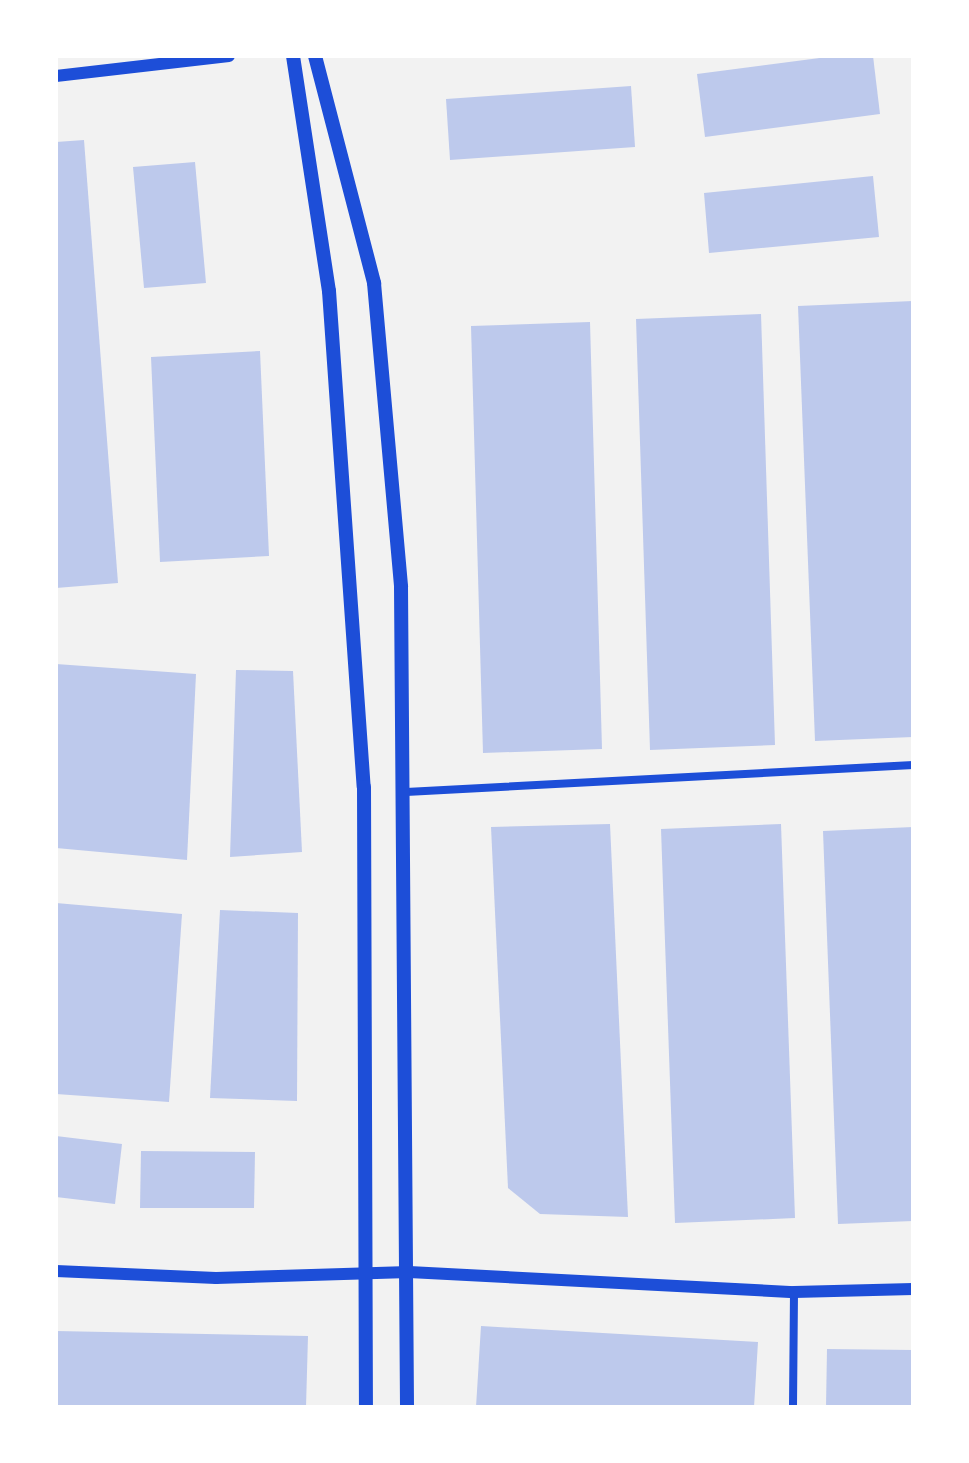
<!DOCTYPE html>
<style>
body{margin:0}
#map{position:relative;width:969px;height:1463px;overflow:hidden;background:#f2f2f2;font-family:"DM Sans",sans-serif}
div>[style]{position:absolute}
.building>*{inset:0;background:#bdc9ec}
.minor>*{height:8px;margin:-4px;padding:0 4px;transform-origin:4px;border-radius:4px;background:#1d4ed8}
.tertiary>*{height:12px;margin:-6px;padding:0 6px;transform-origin:6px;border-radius:6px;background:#1d4ed8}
.secondary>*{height:14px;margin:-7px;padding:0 7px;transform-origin:7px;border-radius:7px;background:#1d4ed8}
span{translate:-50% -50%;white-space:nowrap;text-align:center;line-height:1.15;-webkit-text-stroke:6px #fff;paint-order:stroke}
.frame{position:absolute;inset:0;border:58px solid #fff;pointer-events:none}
</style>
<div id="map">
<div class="building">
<div style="clip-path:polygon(835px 56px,873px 56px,880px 114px,705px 137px,697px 74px)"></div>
<div style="clip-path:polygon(631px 86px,635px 147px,450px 160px,446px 99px)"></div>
<div style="clip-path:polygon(84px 140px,118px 583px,56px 588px,56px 142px)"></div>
<div style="clip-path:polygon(195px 162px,206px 283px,144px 288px,133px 167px)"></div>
<div style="clip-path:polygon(873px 176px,879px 237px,709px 253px,704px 193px)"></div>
<div style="clip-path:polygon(913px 301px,913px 737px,815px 741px,798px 306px)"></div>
<div style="clip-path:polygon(761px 314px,775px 745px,650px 750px,636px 319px)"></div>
<div style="clip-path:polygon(590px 322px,602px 749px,483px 753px,471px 326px)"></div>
<div style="clip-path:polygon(260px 351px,269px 556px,160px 562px,151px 357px)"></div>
<div style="clip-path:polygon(56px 664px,196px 674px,187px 860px,56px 848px)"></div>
<div style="clip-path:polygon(236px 670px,293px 671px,302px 852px,230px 857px)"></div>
<div style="clip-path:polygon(610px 824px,628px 1217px,540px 1214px,508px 1188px,491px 827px)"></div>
<div style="clip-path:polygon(781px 824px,795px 1218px,675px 1223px,661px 829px)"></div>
<div style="clip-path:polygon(913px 827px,913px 1221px,838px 1224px,823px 831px)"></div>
<div style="clip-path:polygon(56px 903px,182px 914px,169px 1102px,56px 1094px)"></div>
<div style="clip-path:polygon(220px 910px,298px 913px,297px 1101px,210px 1098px)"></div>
<div style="clip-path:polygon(56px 1136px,122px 1144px,115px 1204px,56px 1197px)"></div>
<div style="clip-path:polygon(141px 1151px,255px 1152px,254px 1208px,140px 1208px)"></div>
<div style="clip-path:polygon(481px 1326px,758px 1342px,754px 1407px,476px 1407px)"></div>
<div style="clip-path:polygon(56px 1331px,308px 1336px,306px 1407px,56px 1407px)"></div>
<div style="clip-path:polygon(827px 1349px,913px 1350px,913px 1407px,826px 1407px)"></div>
</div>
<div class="minor">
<div style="left:406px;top:792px;width:508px;rotate:-3.05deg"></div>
<div style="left:793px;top:1407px;width:115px;rotate:-89.5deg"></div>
</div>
<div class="tertiary">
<div style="left:56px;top:76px;width:174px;rotate:-6.6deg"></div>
<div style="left:56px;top:1271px;width:160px;rotate:2.5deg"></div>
<div style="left:216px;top:1278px;width:193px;rotate:-1.8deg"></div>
<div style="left:409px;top:1272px;width:386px;rotate:3deg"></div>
<div style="left:794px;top:1292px;width:119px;rotate:-1.4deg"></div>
</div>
<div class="secondary">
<div style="left:293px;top:56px;width:238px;rotate:81.3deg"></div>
<div style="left:329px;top:291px;width:497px;rotate:86deg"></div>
<div style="left:364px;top:787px;width:620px;rotate:89.82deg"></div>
<div style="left:315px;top:56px;width:235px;rotate:75.4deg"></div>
<div style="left:374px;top:283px;width:305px;rotate:84.9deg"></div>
<div style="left:401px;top:587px;width:820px;rotate:89.58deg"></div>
</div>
<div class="frame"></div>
</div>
